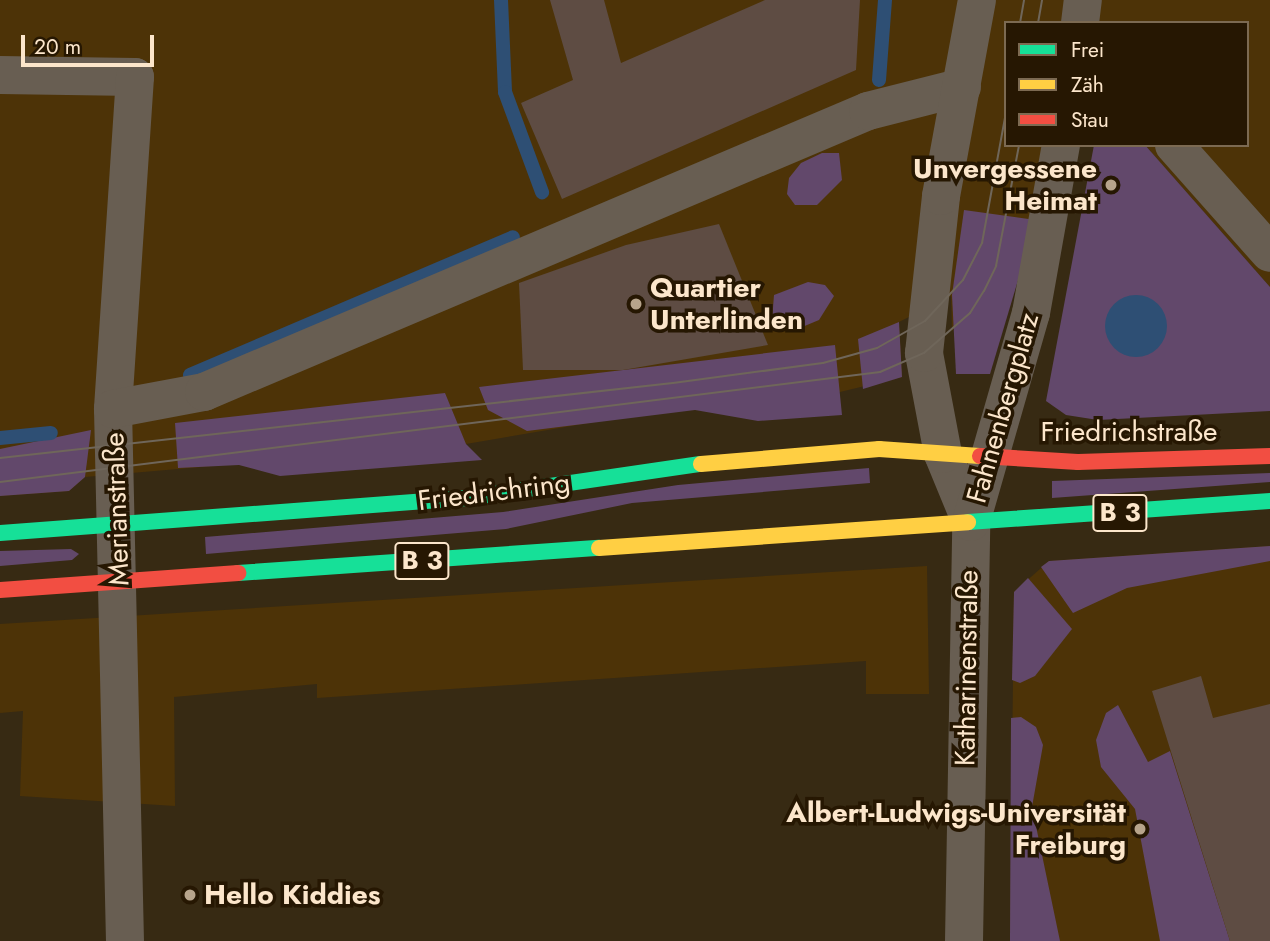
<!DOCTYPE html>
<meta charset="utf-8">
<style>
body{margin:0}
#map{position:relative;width:1270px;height:941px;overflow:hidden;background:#372a13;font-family:Jost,sans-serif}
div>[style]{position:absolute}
.built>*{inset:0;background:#4d3307}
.green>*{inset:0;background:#62486b}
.water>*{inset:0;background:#2e4f74}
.round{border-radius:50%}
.stream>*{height:14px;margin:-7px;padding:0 7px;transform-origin:7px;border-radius:7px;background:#2e4f74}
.building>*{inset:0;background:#5e4c43}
.street>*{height:38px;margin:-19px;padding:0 19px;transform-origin:19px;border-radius:19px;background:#685e52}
.fast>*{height:16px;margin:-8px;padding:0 8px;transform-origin:8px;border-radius:8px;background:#16e098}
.slow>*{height:16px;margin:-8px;padding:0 8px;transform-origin:8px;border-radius:8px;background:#ffcf43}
.jam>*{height:16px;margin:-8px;padding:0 8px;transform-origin:8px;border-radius:8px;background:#f24e42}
.tram>*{height:2px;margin:-1px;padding:0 1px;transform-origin:1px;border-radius:1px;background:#6f665a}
.dots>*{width:19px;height:19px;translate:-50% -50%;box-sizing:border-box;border:4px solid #261702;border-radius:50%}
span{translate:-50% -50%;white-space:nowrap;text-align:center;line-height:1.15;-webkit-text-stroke:7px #261702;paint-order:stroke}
.shield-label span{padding:2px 5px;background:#261702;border:2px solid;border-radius:5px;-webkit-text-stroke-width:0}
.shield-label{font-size:26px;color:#fce6cb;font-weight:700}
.poi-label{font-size:28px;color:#fce6cb;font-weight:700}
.right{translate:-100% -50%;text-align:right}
.left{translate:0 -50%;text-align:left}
.street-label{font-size:28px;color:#fce6cb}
.legend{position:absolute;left:1004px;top:21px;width:245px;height:126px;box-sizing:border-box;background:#261702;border:2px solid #7c6a52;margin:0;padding:9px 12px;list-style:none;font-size:21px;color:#fce6cb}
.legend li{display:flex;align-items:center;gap:14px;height:35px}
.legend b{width:35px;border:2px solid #7c6a52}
.scale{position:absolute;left:21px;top:35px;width:133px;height:32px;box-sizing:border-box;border:4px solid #fce6cb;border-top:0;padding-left:9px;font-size:21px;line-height:24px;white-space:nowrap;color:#fce6cb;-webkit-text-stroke:5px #261702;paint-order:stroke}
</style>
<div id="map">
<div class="built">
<div style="clip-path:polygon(0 0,1270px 0,1270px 287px,1145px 145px,1247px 145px,1247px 23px,1006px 23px,1006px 145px,1048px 145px,1036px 220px,952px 331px,951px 296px,899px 322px,902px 377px,840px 392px,654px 412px,466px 444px,85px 477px,69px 491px,0 496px)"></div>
<div style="clip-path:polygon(1270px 546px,1270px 941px,1010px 941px,1014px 592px,1049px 561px)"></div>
<div style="clip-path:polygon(927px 566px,929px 694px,866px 694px,866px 661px,317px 698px,317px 684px,174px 697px,175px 806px,20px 796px,23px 711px,0 713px,0 624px)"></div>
</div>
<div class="green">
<div style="clip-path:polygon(1094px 145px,1145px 145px,1270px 287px,1270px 411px,1098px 420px,1066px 415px,1046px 401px)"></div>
<div style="clip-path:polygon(822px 153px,839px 153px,842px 180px,817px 205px,795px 205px,787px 194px,789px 178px,801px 163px)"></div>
<div style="clip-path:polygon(964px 210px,1036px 220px,990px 374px,956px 374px,952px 295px)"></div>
<div style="clip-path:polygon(808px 282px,825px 285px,834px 296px,819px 320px,795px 330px,772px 320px,774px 295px)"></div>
<div style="clip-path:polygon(899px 322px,902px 377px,863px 389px,858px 339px)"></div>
<div style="clip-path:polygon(835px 345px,842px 415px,758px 421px,695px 410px,527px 431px,488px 410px,479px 387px)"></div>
<div style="clip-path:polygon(445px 393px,466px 444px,482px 460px,280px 476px,239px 465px,178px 468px,175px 423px)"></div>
<div style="clip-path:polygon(91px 430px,85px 477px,69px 491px,0 496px,0 449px)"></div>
<div style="clip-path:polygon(869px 468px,870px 483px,632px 503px,506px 529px,206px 554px,205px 537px,503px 512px,678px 485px)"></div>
<div style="clip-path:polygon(1270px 473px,1270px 482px,1052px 498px,1052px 481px)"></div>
<div style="clip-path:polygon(1270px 546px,1270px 561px,1127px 588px,1073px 613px,1041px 567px,1049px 561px)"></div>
<div style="clip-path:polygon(71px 549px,79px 554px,72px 560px,0 566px,0 551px)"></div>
<div style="clip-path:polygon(1028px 578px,1072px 629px,1035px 676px,1020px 683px,1012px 680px,1014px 592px)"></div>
<div style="clip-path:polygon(1118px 705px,1148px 762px,1170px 751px,1230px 941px,1160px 941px,1135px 809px,1101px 767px,1096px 740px,1106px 713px)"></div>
<div style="clip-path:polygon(1021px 717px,1036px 727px,1043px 745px,1032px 807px,1060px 941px,1010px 941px,1011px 718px)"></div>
</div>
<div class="water">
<div class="round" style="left:1105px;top:295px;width:62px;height:62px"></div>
</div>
<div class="stream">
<div style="left:501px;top:0;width:92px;rotate:87.5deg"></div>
<div style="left:505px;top:92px;width:107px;rotate:69.7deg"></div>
<div style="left:879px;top:80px;width:80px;rotate:-85.7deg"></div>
<div style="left:190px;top:375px;width:351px;rotate:-23.1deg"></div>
<div style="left:0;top:438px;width:51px;rotate:-5.6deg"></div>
</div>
<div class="building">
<div style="clip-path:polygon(550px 0,604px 0,621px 63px,765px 0,860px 0,856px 70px,562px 199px,521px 103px,573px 80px)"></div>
<div style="clip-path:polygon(719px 224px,768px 345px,623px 370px,523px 370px,519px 283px,626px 245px)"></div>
<div style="clip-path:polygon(1201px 676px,1213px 718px,1270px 704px,1270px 941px,1230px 941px,1152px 691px)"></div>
</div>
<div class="street">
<div style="left:1080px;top:23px;width:23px;rotate:-83deg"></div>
<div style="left:0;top:75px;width:135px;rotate:0.8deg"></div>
<div style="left:135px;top:77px;width:333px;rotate:93.8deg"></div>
<div style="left:113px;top:409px;width:532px;rotate:88.71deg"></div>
<div style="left:1174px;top:145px;width:144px;rotate:48.4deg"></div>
<div style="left:113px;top:409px;width:93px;rotate:-10.6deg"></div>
<div style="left:204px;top:392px;width:721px;rotate:-22.94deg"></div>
<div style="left:868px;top:111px;width:97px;rotate:-14.3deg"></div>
<div style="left:971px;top:522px;width:74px;rotate:-112.4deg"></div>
<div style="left:943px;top:454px;width:103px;rotate:-100.7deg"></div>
<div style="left:924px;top:353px;width:158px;rotate:-83.8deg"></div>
<div style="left:941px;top:196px;width:199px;rotate:-79.6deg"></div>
<div style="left:964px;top:941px;width:419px;rotate:-89deg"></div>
<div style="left:971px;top:522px;width:217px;rotate:-74deg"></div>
<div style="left:1031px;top:313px;width:171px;rotate:-79.9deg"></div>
</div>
<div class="fast">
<div style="left:968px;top:522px;width:303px;rotate:-4deg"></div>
<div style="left:0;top:533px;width:468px;rotate:-4.3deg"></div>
<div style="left:467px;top:498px;width:236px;rotate:-8.3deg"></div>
<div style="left:238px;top:573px;width:362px;rotate:-4deg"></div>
</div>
<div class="slow">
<div style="left:701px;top:464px;width:179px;rotate:-4.8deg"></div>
<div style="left:879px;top:449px;width:101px;rotate:4deg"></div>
<div style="left:599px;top:548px;width:370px;rotate:-4deg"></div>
</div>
<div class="jam">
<div style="left:980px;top:456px;width:98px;rotate:3.5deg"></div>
<div style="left:1078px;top:462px;width:192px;rotate:-1.8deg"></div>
<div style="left:0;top:590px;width:239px;rotate:-4.1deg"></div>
</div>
<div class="tram">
<div style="left:1020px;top:23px;width:23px;rotate:-80deg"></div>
<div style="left:1038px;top:23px;width:23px;rotate:-80deg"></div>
<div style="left:0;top:458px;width:677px;rotate:-6.36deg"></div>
<div style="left:673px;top:383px;width:151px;rotate:-7.6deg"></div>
<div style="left:823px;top:363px;width:56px;rotate:-15.5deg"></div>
<div style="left:877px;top:348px;width:55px;rotate:-29.4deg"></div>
<div style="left:925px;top:321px;width:56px;rotate:-47.2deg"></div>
<div style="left:963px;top:280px;width:42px;rotate:-62.8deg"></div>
<div style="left:982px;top:243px;width:133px;rotate:-79.6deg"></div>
<div style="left:0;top:482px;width:887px;rotate:-7.13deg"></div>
<div style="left:880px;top:372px;width:48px;rotate:-23.4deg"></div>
<div style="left:924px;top:353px;width:61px;rotate:-41deg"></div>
<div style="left:970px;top:313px;width:26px;rotate:-58deg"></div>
<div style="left:984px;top:291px;width:28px;rotate:-64deg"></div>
<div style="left:996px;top:266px;width:123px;rotate:-79.2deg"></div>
</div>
<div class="dots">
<div style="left:1111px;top:185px;background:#b7a48b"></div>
<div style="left:636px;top:304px;background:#b7a48b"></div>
<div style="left:1140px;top:829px;background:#b7a48b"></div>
<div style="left:190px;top:895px;background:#b7a48b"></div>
</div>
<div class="shield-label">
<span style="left:1120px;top:513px">B 3</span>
<span style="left:422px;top:561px">B 3</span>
</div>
<div class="poi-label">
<span class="right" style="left:1097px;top:185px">Unvergessene<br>Heimat</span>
<span class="left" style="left:650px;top:304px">Quartier<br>Unterlinden</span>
<span class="right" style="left:1126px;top:829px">Albert-Ludwigs-Universität<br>Freiburg</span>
<span class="left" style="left:204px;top:895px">Hello Kiddies</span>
</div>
<div class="street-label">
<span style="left:1003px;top:408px;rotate:-74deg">Fahnenbergplatz</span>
<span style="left:1129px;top:432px">Friedrichstraße</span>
<span style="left:494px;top:492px;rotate:-7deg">Friedrichring</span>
<span style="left:117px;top:509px;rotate:-92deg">Merianstraße</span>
<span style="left:967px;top:668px;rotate:-89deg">Katharinenstraße</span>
</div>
<ul class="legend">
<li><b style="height:9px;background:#16e098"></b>Frei</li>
<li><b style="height:9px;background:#ffcf43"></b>Zäh</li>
<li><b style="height:9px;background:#f24e42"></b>Stau</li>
</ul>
<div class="scale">20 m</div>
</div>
